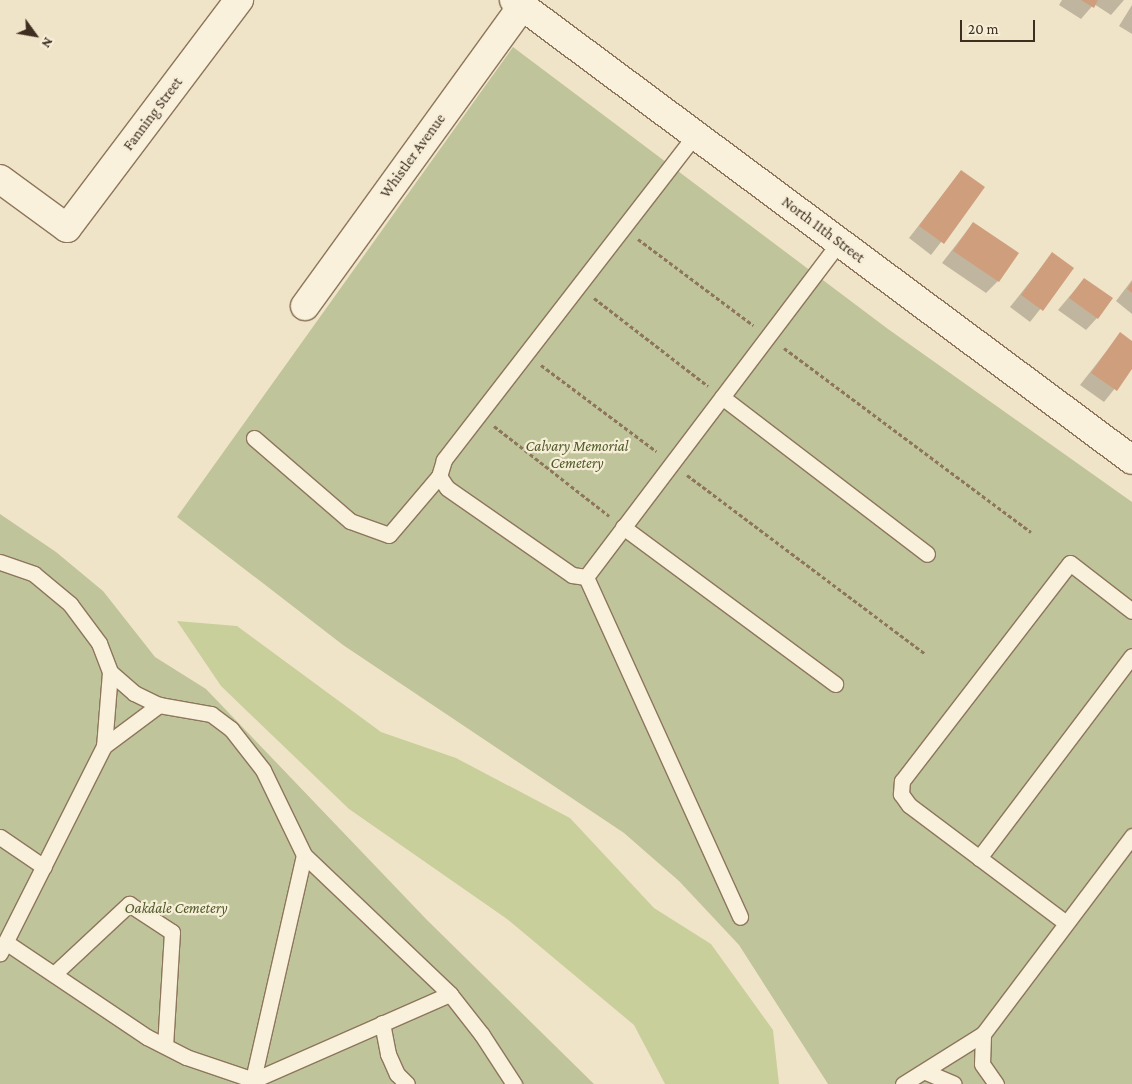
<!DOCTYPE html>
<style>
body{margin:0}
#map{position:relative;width:1132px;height:1084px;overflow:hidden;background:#f0e4c8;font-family:"Crimson Pro",serif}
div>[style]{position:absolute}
.green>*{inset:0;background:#c9cf9b}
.cemetery>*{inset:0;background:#bfc49a}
.shadow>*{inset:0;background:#0003}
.building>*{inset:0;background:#cf9f7d}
.path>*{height:3px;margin-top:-1.5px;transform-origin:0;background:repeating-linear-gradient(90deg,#8d765c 0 4px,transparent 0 6.5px)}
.roads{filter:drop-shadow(1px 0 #8d765c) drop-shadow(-1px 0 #8d765c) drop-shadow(0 1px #8d765c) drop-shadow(0 -1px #8d765c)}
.lane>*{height:15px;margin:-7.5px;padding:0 7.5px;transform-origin:7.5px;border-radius:7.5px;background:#faf1dc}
.street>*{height:28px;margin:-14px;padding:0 14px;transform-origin:14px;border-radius:14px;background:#faf1dc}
.secondary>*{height:28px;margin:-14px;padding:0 14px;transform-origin:14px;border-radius:14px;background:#faf1dc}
span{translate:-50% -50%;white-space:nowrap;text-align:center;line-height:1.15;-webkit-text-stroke:4.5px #f7eed8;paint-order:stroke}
.street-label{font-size:15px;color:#3d2e20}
.park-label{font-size:15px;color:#4d5a26;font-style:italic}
.north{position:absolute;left:10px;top:10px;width:50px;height:50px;-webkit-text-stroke:4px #f7eed8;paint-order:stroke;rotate:122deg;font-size:14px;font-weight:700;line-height:20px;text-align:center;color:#3d2e20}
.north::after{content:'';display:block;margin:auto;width:18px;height:22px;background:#3d2e20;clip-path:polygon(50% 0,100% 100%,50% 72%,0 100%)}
.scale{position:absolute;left:960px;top:20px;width:75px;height:22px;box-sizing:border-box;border:2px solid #3d2e20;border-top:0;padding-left:6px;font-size:15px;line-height:18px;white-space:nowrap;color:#3d2e20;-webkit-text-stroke:4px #f7eed8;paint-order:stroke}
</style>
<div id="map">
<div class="green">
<div style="clip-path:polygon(177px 621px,237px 626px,381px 732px,456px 758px,570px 818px,654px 908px,711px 944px,773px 1030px,779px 1084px,665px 1084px,634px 1025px,507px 919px,349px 809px,221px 686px)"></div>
</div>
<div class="cemetery">
<div style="clip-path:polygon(513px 47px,888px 329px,1132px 502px,1132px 1084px,828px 1084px,739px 945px,679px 881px,624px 833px,343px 645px,177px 517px)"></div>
<div style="clip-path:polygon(0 514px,56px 552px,103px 591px,155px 657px,206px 689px,427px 920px,594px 1084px,0 1084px)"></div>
</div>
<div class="shadow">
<div style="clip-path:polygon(1062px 0,1124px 0,1111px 15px,1094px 4px,1081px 19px,1059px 5px)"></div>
<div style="clip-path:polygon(1132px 5px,1132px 34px,1119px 26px)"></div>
<div style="clip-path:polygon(961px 171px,983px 188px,931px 255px,909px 238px)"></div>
<div style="clip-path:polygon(973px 223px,998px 281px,986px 293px,942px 263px)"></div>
<div style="clip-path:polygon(1052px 254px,1072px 269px,1030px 322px,1010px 307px)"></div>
<div style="clip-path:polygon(1084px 279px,1097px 318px,1086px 330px,1058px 310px)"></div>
<div style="clip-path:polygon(1132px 280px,1132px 314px,1116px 301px)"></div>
<div style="clip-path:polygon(1120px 334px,1132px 342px,1132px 367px,1104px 402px,1080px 385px)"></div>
</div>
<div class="building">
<div style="clip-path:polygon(1081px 0,1098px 0,1094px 8px)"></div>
<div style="clip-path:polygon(961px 170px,985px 187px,944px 244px,919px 226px)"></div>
<div style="clip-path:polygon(973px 222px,1019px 253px,999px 282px,953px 251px)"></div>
<div style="clip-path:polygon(1052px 252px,1074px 268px,1043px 311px,1021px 295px)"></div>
<div style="clip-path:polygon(1084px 278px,1113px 298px,1098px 319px,1069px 298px)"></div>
<div style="clip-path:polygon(1132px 282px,1132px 293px,1127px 289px)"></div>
<div style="clip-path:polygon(1120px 332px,1132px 341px,1132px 369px,1117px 391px,1091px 373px)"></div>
</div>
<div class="path">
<div style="left:638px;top:239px;width:144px;rotate:36.8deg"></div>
<div style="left:594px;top:298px;width:144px;rotate:37.7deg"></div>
<div style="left:784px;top:348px;width:308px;rotate:36.7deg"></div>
<div style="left:541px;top:365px;width:144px;rotate:36.8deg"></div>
<div style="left:494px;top:426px;width:146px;rotate:38deg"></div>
<div style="left:687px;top:475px;width:298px;rotate:36.9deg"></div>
</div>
<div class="roads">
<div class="lane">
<div style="left:695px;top:135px;width:411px;rotate:127.7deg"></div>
<div style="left:444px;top:460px;width:17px;rotate:107deg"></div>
<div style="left:439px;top:476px;width:14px;rotate:56deg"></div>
<div style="left:447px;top:488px;width:152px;rotate:34.8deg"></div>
<div style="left:572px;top:575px;width:14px;rotate:8deg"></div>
<div style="left:586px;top:577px;width:420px;rotate:-52.9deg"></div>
<div style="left:722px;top:397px;width:258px;rotate:37.4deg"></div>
<div style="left:254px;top:438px;width:127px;rotate:40.8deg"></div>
<div style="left:350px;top:521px;width:41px;rotate:19.7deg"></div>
<div style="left:389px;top:535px;width:77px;rotate:-49.7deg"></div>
<div style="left:623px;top:527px;width:264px;rotate:36.5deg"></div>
<div style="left:0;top:562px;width:36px;rotate:19deg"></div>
<div style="left:34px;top:574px;width:47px;rotate:39.8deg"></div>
<div style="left:70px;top:604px;width:49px;rotate:53.4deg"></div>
<div style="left:99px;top:643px;width:31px;rotate:69deg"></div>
<div style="left:110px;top:672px;width:74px;rotate:94.6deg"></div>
<div style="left:104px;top:746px;width:232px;rotate:116.7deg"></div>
<div style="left:586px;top:577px;width:373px;rotate:65.6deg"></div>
<div style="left:110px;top:672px;width:32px;rotate:41deg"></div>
<div style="left:134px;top:693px;width:28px;rotate:26deg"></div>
<div style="left:159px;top:705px;width:53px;rotate:9.8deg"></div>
<div style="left:211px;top:714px;width:25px;rotate:37deg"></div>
<div style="left:231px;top:729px;width:52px;rotate:52deg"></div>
<div style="left:263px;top:770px;width:94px;rotate:64.2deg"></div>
<div style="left:304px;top:855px;width:235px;rotate:102.8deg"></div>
<div style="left:104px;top:746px;width:69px;rotate:-36.7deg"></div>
<div style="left:0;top:837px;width:53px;rotate:34.3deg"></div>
<div style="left:304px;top:855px;width:202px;rotate:43.6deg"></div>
<div style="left:450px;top:994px;width:52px;rotate:52deg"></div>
<div style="left:482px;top:1035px;width:59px;rotate:56.9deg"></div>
<div style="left:979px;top:858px;width:253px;rotate:-52.9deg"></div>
<div style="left:1066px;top:923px;width:196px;rotate:-143.1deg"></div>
<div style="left:909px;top:805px;width:14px;rotate:-126deg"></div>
<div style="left:901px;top:794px;width:13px;rotate:-86deg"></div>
<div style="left:902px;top:781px;width:275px;rotate:-52.4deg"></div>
<div style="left:1070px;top:563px;width:78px;rotate:37.7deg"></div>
<div style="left:7px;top:943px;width:169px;rotate:33.9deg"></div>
<div style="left:147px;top:1037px;width:44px;rotate:27.1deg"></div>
<div style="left:186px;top:1057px;width:72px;rotate:18.7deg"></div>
<div style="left:254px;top:1080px;width:214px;rotate:-23.7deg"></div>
<div style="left:54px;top:974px;width:103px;rotate:-43deg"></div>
<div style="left:129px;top:904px;width:51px;rotate:33.1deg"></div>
<div style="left:172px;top:932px;width:114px;rotate:93.5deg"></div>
<div style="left:382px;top:1023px;width:32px;rotate:79deg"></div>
<div style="left:388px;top:1054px;width:22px;rotate:66deg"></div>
<div style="left:397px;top:1074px;width:14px;rotate:45deg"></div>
<div style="left:926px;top:1072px;width:30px;rotate:23deg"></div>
<div style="left:903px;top:1084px;width:94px;rotate:-32deg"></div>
<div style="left:996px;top:1084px;width:24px;rotate:-125deg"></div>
<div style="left:982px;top:1064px;width:30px;rotate:-88deg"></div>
<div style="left:983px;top:1034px;width:248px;rotate:-53deg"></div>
</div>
<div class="street">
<div style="left:0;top:179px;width:83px;rotate:36.2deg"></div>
<div style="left:67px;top:228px;width:286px;rotate:-53deg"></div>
<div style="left:305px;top:306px;width:370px;rotate:-54.1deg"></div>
</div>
<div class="secondary">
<div style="left:514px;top:0;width:770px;rotate:36.66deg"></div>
</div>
</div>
<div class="street-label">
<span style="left:153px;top:114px;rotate:-53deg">Fanning Street</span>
<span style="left:413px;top:156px;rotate:-54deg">Whistler Avenue</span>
<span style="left:823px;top:230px;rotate:37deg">North 11th Street</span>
</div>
<div class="park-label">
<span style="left:577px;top:455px">Calvary Memorial<br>Cemetery</span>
<span style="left:176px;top:909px">Oakdale Cemetery</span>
</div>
<div class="north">N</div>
<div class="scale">20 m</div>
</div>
